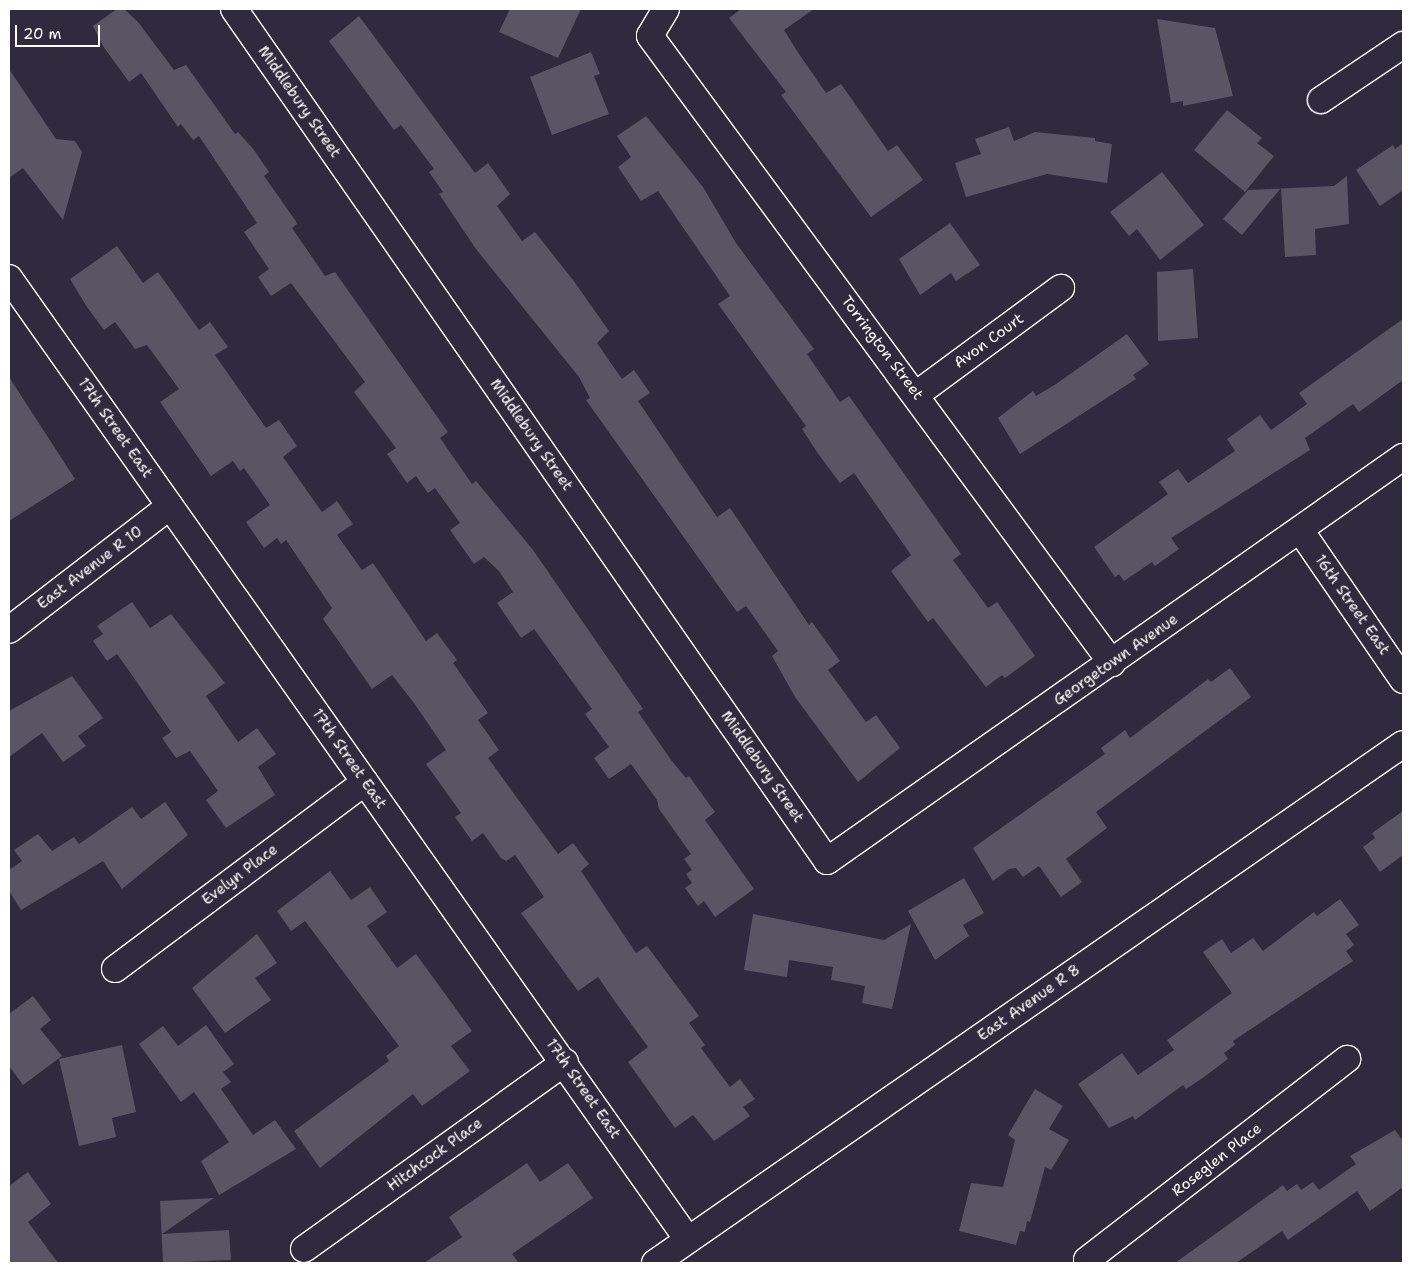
<!DOCTYPE html>
<style>
body{margin:0}
#map{position:relative;width:1412px;height:1272px;overflow:hidden;background:#2f2a3d;font-family:"Shantell Sans",sans-serif}
div>[style]{position:absolute}
.building>*{inset:0;background:#595564}
.roads{filter:drop-shadow(1px 0 #fff) drop-shadow(-1px 0 #fff) drop-shadow(0 1px #fff) drop-shadow(0 -1px #fff)}
.street>*{height:26px;margin:-13px;padding:0 13px;transform-origin:13px;border-radius:13px;background:#2f2a3d}
span{translate:-50% -50%;white-space:nowrap;text-align:center;line-height:1.15;-webkit-text-stroke:4.5px #2f2a3d;paint-order:stroke}
.street-label{font-size:15px;color:#fff}
.frame{position:absolute;inset:0;border:10px solid #fff;pointer-events:none}
.scale{position:absolute;left:15px;top:25px;width:85px;height:22px;box-sizing:border-box;border:2px solid #fff;border-top:0;padding-left:6px;font-size:15px;line-height:18px;white-space:nowrap;color:#fff;-webkit-text-stroke:4px #2f2a3d;paint-order:stroke}
</style>
<div id="map">
<div class="building">
<div style="clip-path:polygon(117px 9px,124px 9px,138px 22px,174px 70px,186px 65px,235px 134px,238px 132px,254px 150px,269px 172px,264px 176px,295px 220px,297px 224px,292px 228px,325px 276px,335px 272px,448px 432px,440px 438px,472px 484px,476px 481px,533px 550px,643px 709px,638px 712px,671px 760px,686px 778px,689px 776px,715px 812px,705px 820px,754px 889px,715px 917px,704px 901px,698px 906px,685px 888px,692px 883px,686px 874px,692px 870px,684px 859px,691px 854px,659px 809px,657px 800px,631px 764px,609px 779px,594px 758px,609px 747px,585px 714px,592px 709px,534px 629px,521px 638px,497px 603px,513px 592px,499px 571px,484px 557px,474px 564px,450px 530px,460px 523px,435px 488px,428px 493px,416px 476px,407px 483px,387px 454px,396px 448px,354px 392px,365px 382px,291px 283px,271px 296px,258px 277px,269px 269px,244px 232px,257px 223px,199px 136px,193px 140px,181px 124px,178px 127px,141px 73px,129px 82px,103px 46px,93px 26px)"></div>
<div style="clip-path:polygon(510px 9px,581px 9px,558px 58px,499px 32px)"></div>
<div style="clip-path:polygon(741px 9px,814px 9px,784px 30px,797px 51px,826px 93px,841px 84px,888px 151px,897px 145px,923px 180px,871px 217px,781px 95px,786px 92px,729px 18px)"></div>
<div style="clip-path:polygon(359px 16px,475px 173px,488px 163px,510px 194px,497px 206px,522px 241px,535px 232px,573px 280px,609px 331px,597px 343px,622px 379px,634px 370px,650px 393px,638px 401px,684px 469px,717px 517px,730px 508px,809px 625px,812px 622px,840px 661px,828px 670px,866px 722px,876px 715px,900px 748px,858px 782px,795px 697px,772px 656px,778px 651px,746px 606px,737px 612px,586px 400px,590px 398px,579px 377px,476px 249px,439px 194px,443px 192px,429px 172px,434px 169px,401px 125px,394px 130px,329px 41px)"></div>
<div style="clip-path:polygon(1157px 19px,1215px 28px,1233px 96px,1183px 106px,1183px 101px,1171px 103px)"></div>
<div style="clip-path:polygon(591px 52px,600px 74px,594px 76px,609px 114px,552px 135px,530px 77px)"></div>
<div style="clip-path:polygon(9px 69px,56px 139px,75px 141px,82px 152px,63px 220px,23px 168px,9px 178px)"></div>
<div style="clip-path:polygon(1227px 110px,1262px 138px,1257px 143px,1274px 156px,1245px 192px,1194px 150px)"></div>
<div style="clip-path:polygon(646px 116px,703px 187px,736px 243px,814px 349px,807px 354px,840px 402px,849px 396px,961px 554px,953px 560px,988px 608px,997px 602px,1035px 656px,1005px 678px,1002px 675px,986px 687px,933px 618px,928px 622px,891px 571px,911px 555px,854px 473px,840px 483px,819px 455px,802px 429px,806px 426px,718px 304px,730px 296px,658px 191px,641px 201px,618px 167px,631px 157px,617px 136px)"></div>
<div style="clip-path:polygon(1009px 127px,1014px 141px,1035px 132px,1095px 138px,1095px 141px,1112px 144px,1107px 183px,1047px 174px,966px 197px,955px 163px,981px 154px,975px 139px)"></div>
<div style="clip-path:polygon(1403px 143px,1403px 190px,1380px 206px,1356px 170px,1393px 145px,1395px 149px)"></div>
<div style="clip-path:polygon(1162px 172px,1204px 225px,1160px 260px,1137px 229px,1129px 236px,1110px 212px)"></div>
<div style="clip-path:polygon(1347px 176px,1349px 224px,1315px 229px,1316px 255px,1285px 257px,1281px 188px,1242px 235px,1223px 219px,1248px 190px,1334px 186px)"></div>
<div style="clip-path:polygon(950px 223px,980px 265px,956px 281px,951px 273px,920px 295px,899px 259px)"></div>
<div style="clip-path:polygon(117px 246px,143px 283px,158px 272px,199px 330px,210px 322px,228px 347px,215px 355px,266px 428px,279px 420px,297px 446px,283px 457px,322px 512px,337px 501px,353px 524px,337px 535px,362px 570px,373px 563px,426px 641px,437px 633px,457px 660px,453px 663px,488px 713px,478px 720px,499px 750px,488px 758px,558px 854px,573px 843px,589px 864px,581px 871px,636px 953px,647px 946px,699px 1016px,689px 1023px,705px 1045px,701px 1048px,730px 1087px,740px 1079px,755px 1099px,743px 1107px,750px 1116px,714px 1141px,693px 1115px,675px 1128px,628px 1062px,648px 1047px,616px 1003px,598px 977px,578px 991px,521px 913px,544px 897px,515px 855px,506px 861px,501px 858px,483px 833px,472px 841px,455px 817px,461px 813px,426px 764px,446px 750px,414px 703px,392px 675px,372px 689px,323px 619px,332px 608px,286px 540px,281px 544px,277px 538px,264px 548px,246px 522px,270px 505px,244px 468px,240px 471px,233px 461px,211px 476px,160px 402px,179px 389px,147px 345px,135px 349px,115px 322px,104px 330px,87px 307px,70px 279px)"></div>
<div style="clip-path:polygon(1193px 269px,1198px 338px,1158px 341px,1157px 272px)"></div>
<div style="clip-path:polygon(1403px 319px,1403px 380px,1359px 412px,1353px 404px,1305px 438px,1310px 450px,1171px 538px,1179px 549px,1155px 566px,1152px 562px,1124px 581px,1119px 574px,1115px 577px,1094px 547px,1168px 494px,1159px 482px,1178px 469px,1188px 483px,1235px 451px,1227px 439px,1260px 415px,1271px 430px,1307px 404px,1299px 393px)"></div>
<div style="clip-path:polygon(1127px 334px,1149px 364px,1133px 375px,1136px 379px,1020px 454px,998px 418px,1033px 391px,1036px 396px,1056px 384px)"></div>
<div style="clip-path:polygon(9px 377px,75px 479px,9px 521px)"></div>
<div style="clip-path:polygon(132px 602px,150px 628px,171px 614px,225px 683px,206px 696px,238px 742px,257px 728px,276px 754px,258px 767px,275px 795px,226px 828px,206px 800px,218px 791px,190px 751px,176px 758px,162px 738px,171px 732px,134px 678px,117px 654px,107px 661px,93px 641px,103px 634px,97px 626px)"></div>
<div style="clip-path:polygon(1230px 668px,1251px 697px,1096px 812px,1107px 828px,1066px 859px,1082px 882px,1061px 897px,1039px 866px,1023px 877px,1016px 868px,1009px 869px,993px 881px,973px 848px,1105px 754px,1101px 748px,1125px 730px,1130px 738px,1208px 679px,1211px 682px)"></div>
<div style="clip-path:polygon(72px 676px,103px 718px,78px 736px,86px 746px,63px 762px,42px 733px,9px 757px,9px 711px)"></div>
<div style="clip-path:polygon(165px 802px,188px 835px,122px 889px,103px 861px,21px 910px,9px 891px,9px 870px,22px 861px,14px 850px,38px 834px,52px 851px,74px 837px,79px 844px,132px 807px,141px 819px)"></div>
<div style="clip-path:polygon(1403px 811px,1403px 855px,1380px 872px,1363px 847px,1375px 838px,1372px 833px)"></div>
<div style="clip-path:polygon(330px 871px,351px 900px,370px 887px,387px 912px,367px 926px,397px 968px,416px 954px,472px 1031px,451px 1046px,470px 1071px,422px 1106px,413px 1094px,320px 1168px,294px 1131px,389px 1061px,386px 1056px,399px 1046px,305px 921px,291px 931px,277px 911px)"></div>
<div style="clip-path:polygon(964px 878px,984px 913px,963px 925px,969px 936px,935px 960px,908px 911px)"></div>
<div style="clip-path:polygon(1340px 899px,1359px 925px,1346px 934px,1354px 945px,1346px 951px,1353px 961px,1233px 1041px,1235px 1045px,1224px 1053px,1228px 1059px,1204px 1077px,1186px 1089px,1183px 1085px,1135px 1120px,1133px 1116px,1109px 1128px,1078px 1084px,1122px 1053px,1138px 1075px,1174px 1050px,1167px 1040px,1232px 993px,1203px 952px,1222px 939px,1231px 953px,1253px 938px,1263px 951px,1314px 912px,1317px 916px)"></div>
<div style="clip-path:polygon(753px 914px,884px 940px,911px 924px,892px 1009px,862px 1003px,865px 986px,831px 980px,833px 967px,789px 960px,787px 977px,744px 970px)"></div>
<div style="clip-path:polygon(257px 934px,277px 963px,255px 978px,271px 1000px,225px 1033px,192px 988px)"></div>
<div style="clip-path:polygon(33px 996px,51px 1020px,40px 1029px,62px 1056px,23px 1085px,9px 1066px,9px 1014px)"></div>
<div style="clip-path:polygon(206px 1025px,234px 1064px,223px 1072px,231px 1082px,221px 1089px,253px 1135px,275px 1120px,296px 1149px,219px 1195px,201px 1161px,229px 1142px,194px 1092px,181px 1102px,139px 1044px,163px 1026px,178px 1046px)"></div>
<div style="clip-path:polygon(122px 1045px,136px 1112px,112px 1118px,116px 1137px,79px 1146px,59px 1059px)"></div>
<div style="clip-path:polygon(1035px 1089px,1063px 1106px,1049px 1129px,1069px 1140px,1051px 1170px,1045px 1167px,1030px 1222px,1027px 1221px,1025px 1232px,1020px 1231px,1016px 1245px,959px 1231px,971px 1183px,1003px 1187px,1015px 1140px,1008px 1135px)"></div>
<div style="clip-path:polygon(1395px 1130px,1403px 1141px,1403px 1187px,1370px 1211px,1357px 1191px,1288px 1240px,1282px 1231px,1236px 1263px,1175px 1263px,1283px 1185px,1287px 1191px,1297px 1184px,1301px 1190px,1313px 1182px,1319px 1190px,1356px 1164px,1350px 1156px)"></div>
<div style="clip-path:polygon(527px 1163px,540px 1182px,568px 1163px,593px 1198px,512px 1254px,519px 1263px,424px 1263px,462px 1237px,449px 1217px)"></div>
<div style="clip-path:polygon(28px 1172px,51px 1204px,28px 1222px,58px 1263px,9px 1263px,9px 1186px)"></div>
<div style="clip-path:polygon(214px 1198px,162px 1234px,229px 1230px,231px 1260px,163px 1263px,160px 1201px)"></div>
</div>
<div class="roads">
<div class="street">
<div style="left:234px;top:9px;width:1038px;rotate:55.16deg"></div>
<div style="left:827px;top:861px;width:704px;rotate:-35.05deg"></div>
<div style="left:666px;top:9px;width:31px;rotate:121deg"></div>
<div style="left:650px;top:36px;width:779px;rotate:53.62deg"></div>
<div style="left:1321px;top:100px;width:99px;rotate:-33.9deg"></div>
<div style="left:9px;top:278px;width:1177px;rotate:54.78deg"></div>
<div style="left:917px;top:394px;width:179px;rotate:-36.4deg"></div>
<div style="left:1300px;top:530px;width:182px;rotate:55.5deg"></div>
<div style="left:9px;top:630px;width:203px;rotate:-37.6deg"></div>
<div style="left:115px;top:969px;width:312px;rotate:-36.8deg"></div>
<div style="left:304px;top:1249px;width:321px;rotate:-35.6deg"></div>
<div style="left:655px;top:1263px;width:910px;rotate:-34.75deg"></div>
<div style="left:1090px;top:1263px;width:4px;rotate:-135deg"></div>
<div style="left:1087px;top:1260px;width:329px;rotate:-37.7deg"></div>
</div>
</div>
<div class="street-label">
<span style="left:299px;top:102px;rotate:55deg">Middlebury Street</span>
<span style="left:989px;top:341px;rotate:-36deg">Avon Court</span>
<span style="left:882px;top:348px;rotate:53deg">Torrington Street</span>
<span style="left:115px;top:428px;rotate:55deg">17th Street East</span>
<span style="left:531px;top:435px;rotate:55deg">Middlebury Street</span>
<span style="left:90px;top:568px;rotate:-37deg">East Avenue R 10</span>
<span style="left:1352px;top:605px;rotate:55deg">16th Street East</span>
<span style="left:1116px;top:660px;rotate:-35deg">Georgetown Avenue</span>
<span style="left:349px;top:759px;rotate:55deg">17th Street East</span>
<span style="left:762px;top:767px;rotate:55deg">Middlebury Street</span>
<span style="left:240px;top:875px;rotate:-37deg">Evelyn Place</span>
<span style="left:1029px;top:1003px;rotate:-35deg">East Avenue R 8</span>
<span style="left:583px;top:1089px;rotate:55deg">17th Street East</span>
<span style="left:435px;top:1155px;rotate:-36deg">Hitchcock Place</span>
<span style="left:1217px;top:1160px;rotate:-38deg">Roseglen Place</span>
</div>
<div class="frame"></div>
<div class="scale">20 m</div>
</div>
